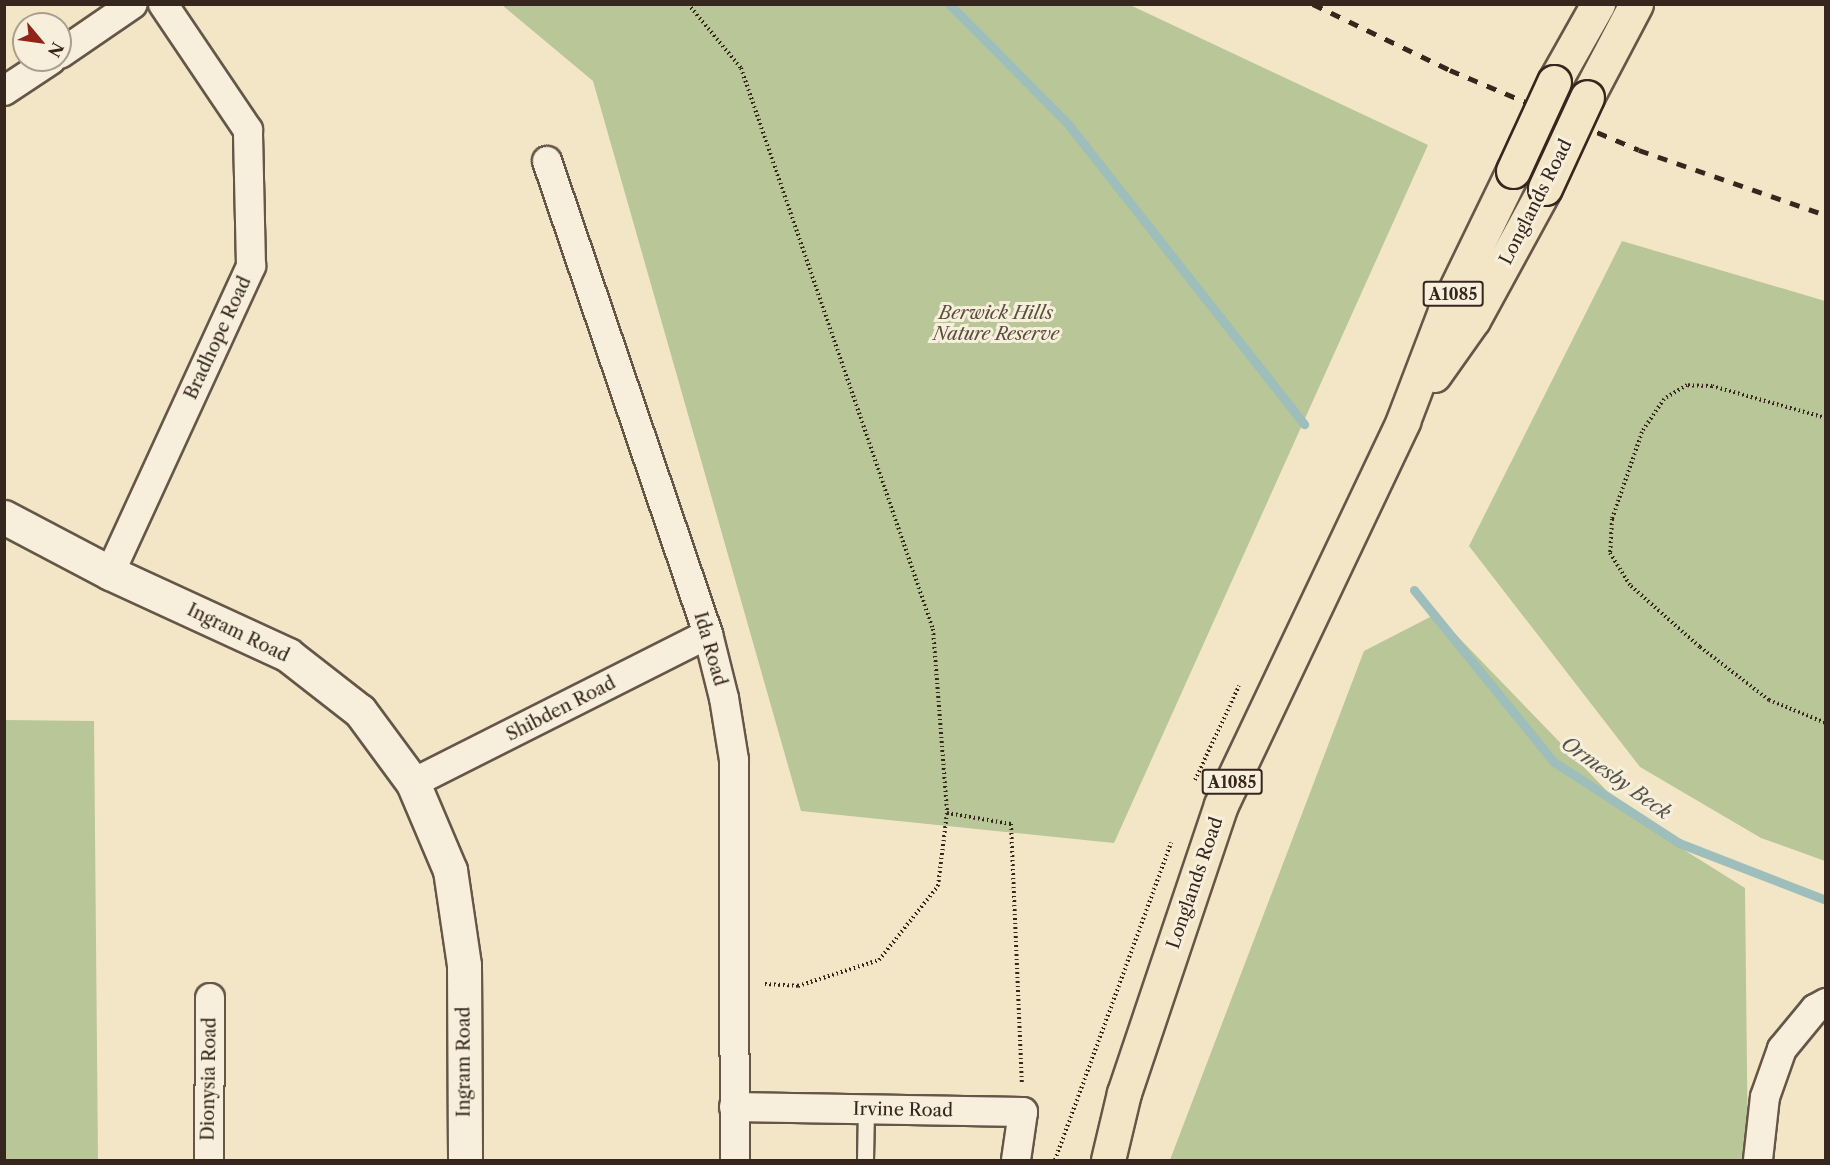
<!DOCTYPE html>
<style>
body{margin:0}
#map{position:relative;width:1830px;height:1165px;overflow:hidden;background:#f3e6c7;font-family:"Libre Caslon Text",serif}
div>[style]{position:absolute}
.green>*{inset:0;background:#b9c697}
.stream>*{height:9px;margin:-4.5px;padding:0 4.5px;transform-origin:4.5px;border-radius:4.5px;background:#9dbebb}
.path>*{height:4px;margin-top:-2px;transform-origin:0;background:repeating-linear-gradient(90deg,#36261d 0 1.5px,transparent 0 4.5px)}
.roads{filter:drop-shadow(2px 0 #655648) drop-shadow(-2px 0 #655648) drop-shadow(0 2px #655648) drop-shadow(0 -2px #655648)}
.service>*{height:15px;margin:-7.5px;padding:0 7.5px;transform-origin:7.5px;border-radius:7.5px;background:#f7efdb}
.minor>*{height:28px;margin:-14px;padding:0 14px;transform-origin:14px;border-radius:14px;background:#f7efdb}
.tertiary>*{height:33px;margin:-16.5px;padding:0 16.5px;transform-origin:16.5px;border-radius:16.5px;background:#f7efdb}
.primary>*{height:33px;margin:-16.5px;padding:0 16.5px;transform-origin:16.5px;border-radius:16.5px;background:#f3e6c7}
.rail>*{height:4.5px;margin-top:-2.25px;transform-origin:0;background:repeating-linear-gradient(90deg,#36261d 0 10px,transparent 0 20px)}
.bridges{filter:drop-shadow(2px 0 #36261d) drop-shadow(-2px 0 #36261d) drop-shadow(0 2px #36261d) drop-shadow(0 -2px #36261d)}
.primary-bridge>*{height:33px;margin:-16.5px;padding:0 16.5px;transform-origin:16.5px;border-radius:16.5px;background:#f3e6c7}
span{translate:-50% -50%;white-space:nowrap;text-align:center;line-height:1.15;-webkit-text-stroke:6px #f7efdb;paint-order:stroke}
.shield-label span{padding:2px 4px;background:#f7efdb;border:2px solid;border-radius:4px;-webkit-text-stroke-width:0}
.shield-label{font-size:16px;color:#36261d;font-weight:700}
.street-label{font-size:18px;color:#36261d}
.park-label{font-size:18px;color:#574e3c;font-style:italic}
.water-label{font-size:20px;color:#55544c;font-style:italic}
.frame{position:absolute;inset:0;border:6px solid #36261d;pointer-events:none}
.north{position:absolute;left:12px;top:12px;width:60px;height:60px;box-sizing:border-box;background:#f7efdb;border:2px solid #aa9f8f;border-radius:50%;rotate:119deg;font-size:16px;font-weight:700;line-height:24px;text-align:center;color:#36261d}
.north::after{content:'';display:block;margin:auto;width:21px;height:27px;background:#8f2418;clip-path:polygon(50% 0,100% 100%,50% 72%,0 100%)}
</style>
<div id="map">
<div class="green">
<div style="clip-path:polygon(502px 5px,1130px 5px,1428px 145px,1114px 843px,801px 811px,593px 81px)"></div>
<div style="clip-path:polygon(1622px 241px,1825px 301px,1825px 861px,1761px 838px,1640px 767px,1469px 546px)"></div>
<div style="clip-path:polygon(1436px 614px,1633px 818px,1745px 888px,1748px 1160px,1170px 1160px,1364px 651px)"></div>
<div style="clip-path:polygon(5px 720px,94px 721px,98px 1160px,5px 1160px)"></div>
</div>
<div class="stream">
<div style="left:949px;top:4px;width:169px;rotate:45.2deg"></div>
<div style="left:1068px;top:124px;width:382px;rotate:51.8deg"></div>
<div style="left:1414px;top:590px;width:222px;rotate:50.9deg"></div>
<div style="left:1554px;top:762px;width:149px;rotate:32.9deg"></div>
<div style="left:1679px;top:843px;width:158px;rotate:21.2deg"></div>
</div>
<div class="path">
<div style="left:688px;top:4px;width:83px;rotate:50.4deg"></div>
<div style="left:741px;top:68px;width:593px;rotate:71.11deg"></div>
<div style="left:933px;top:629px;width:185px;rotate:85.6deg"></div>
<div style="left:947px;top:813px;width:65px;rotate:9.8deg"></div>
<div style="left:1011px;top:824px;width:260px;rotate:87.6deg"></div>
<div style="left:1826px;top:418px;width:118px;rotate:-164.3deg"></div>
<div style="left:1712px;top:386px;width:25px;rotate:-178deg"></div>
<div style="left:1687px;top:385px;width:27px;rotate:149deg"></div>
<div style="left:1664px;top:399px;width:40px;rotate:124deg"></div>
<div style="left:1642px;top:432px;width:92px;rotate:109deg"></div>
<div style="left:1612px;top:519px;width:34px;rotate:93deg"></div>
<div style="left:1610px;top:553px;width:39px;rotate:58deg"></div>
<div style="left:1631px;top:586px;width:92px;rotate:41.5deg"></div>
<div style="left:1700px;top:647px;width:87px;rotate:37.5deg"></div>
<div style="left:1769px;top:700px;width:61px;rotate:22deg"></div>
<div style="left:1195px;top:780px;width:104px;rotate:-64.9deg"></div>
<div style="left:765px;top:984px;width:33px;rotate:3deg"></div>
<div style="left:798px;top:986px;width:85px;rotate:-17.8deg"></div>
<div style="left:879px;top:960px;width:95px;rotate:-51.4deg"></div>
<div style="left:938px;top:886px;width:74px;rotate:-83deg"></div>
<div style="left:1055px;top:1160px;width:338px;rotate:-69.9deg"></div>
</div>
<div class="roads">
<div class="service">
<div style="left:865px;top:1160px;width:51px;rotate:-88.9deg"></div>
</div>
<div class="minor">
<div style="left:60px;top:54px;width:88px;rotate:-34.4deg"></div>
<div style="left:4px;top:91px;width:56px;rotate:-33.4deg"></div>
<div style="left:547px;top:161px;width:500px;rotate:71.2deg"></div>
<div style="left:708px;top:634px;width:66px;rotate:76deg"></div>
<div style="left:724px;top:698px;width:63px;rotate:80.8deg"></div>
<div style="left:734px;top:760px;width:400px;rotate:89.9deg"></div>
<div style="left:110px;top:573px;width:338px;rotate:-65.3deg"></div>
<div style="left:251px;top:266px;width:136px;rotate:-91.3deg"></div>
<div style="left:248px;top:130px;width:152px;rotate:-124deg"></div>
<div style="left:413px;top:783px;width:330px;rotate:-26.8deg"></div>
<div style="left:734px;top:1107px;width:289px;rotate:1deg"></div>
<div style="left:1023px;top:1112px;width:49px;rotate:98.3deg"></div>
<div style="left:209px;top:1160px;width:162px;rotate:-89.6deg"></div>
<div style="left:1758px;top:1160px;width:63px;rotate:-83.7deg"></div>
<div style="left:1765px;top:1097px;width:51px;rotate:-70.5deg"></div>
<div style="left:1782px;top:1049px;width:52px;rotate:-50.5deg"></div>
<div style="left:1815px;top:1009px;width:13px;rotate:-29deg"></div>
</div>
<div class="tertiary">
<div style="left:4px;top:517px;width:120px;rotate:27.8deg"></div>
<div style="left:110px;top:573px;width:196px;rotate:24.7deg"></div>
<div style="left:288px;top:655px;width:91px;rotate:37.9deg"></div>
<div style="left:360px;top:711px;width:89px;rotate:53.6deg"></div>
<div style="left:413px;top:783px;width:95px;rotate:67deg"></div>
<div style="left:450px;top:870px;width:96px;rotate:81.6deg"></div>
<div style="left:464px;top:965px;width:195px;rotate:89.7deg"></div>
</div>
<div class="primary">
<div style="left:1554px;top:82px;width:90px;rotate:-60.6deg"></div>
<div style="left:1587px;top:97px;width:105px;rotate:-62.2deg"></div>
<div style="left:1434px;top:375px;width:67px;rotate:-54.7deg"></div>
<div style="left:1473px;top:320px;width:150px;rotate:-61.4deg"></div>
<div style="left:1108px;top:1160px;width:69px;rotate:-76.6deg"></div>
<div style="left:1124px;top:1093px;width:304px;rotate:-71.4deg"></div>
<div style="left:1221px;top:805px;width:425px;rotate:-64.6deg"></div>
<div style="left:1403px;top:421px;width:118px;rotate:-69.1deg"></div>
<div style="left:1445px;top:311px;width:156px;rotate:-64.1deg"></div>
</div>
</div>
<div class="rail">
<div style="left:1313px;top:4px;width:152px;rotate:25.7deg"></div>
<div style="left:1450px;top:70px;width:205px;rotate:22.9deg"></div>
<div style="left:1639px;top:150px;width:198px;rotate:19.2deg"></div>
</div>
<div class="bridges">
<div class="primary-bridge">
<div style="left:1513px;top:171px;width:98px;rotate:-65.3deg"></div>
<div style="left:1545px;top:188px;width:100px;rotate:-65.2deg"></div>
</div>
</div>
<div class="shield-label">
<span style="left:1453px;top:294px">A1085</span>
<span style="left:1232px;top:782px">A1085</span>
</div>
<div class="street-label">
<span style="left:1536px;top:202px;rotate:-63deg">Longlands Road</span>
<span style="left:218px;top:338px;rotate:-65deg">Bradhope Road</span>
<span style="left:238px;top:633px;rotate:26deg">Ingram Road</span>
<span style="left:710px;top:649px;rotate:74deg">Ida Road</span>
<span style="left:561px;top:709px;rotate:-27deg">Shibden Road</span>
<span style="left:1195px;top:883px;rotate:-71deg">Longlands Road</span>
<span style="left:464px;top:1062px;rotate:-90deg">Ingram Road</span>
<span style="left:209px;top:1079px;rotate:-89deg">Dionysia Road</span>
<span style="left:903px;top:1110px;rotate:1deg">Irvine Road</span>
</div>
<div class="park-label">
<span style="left:996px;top:324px">Berwick Hills<br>Nature Reserve</span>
</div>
<div class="water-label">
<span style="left:1616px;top:778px;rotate:35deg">Ormesby Beck</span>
</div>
<div class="frame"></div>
<div class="north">N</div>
</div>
